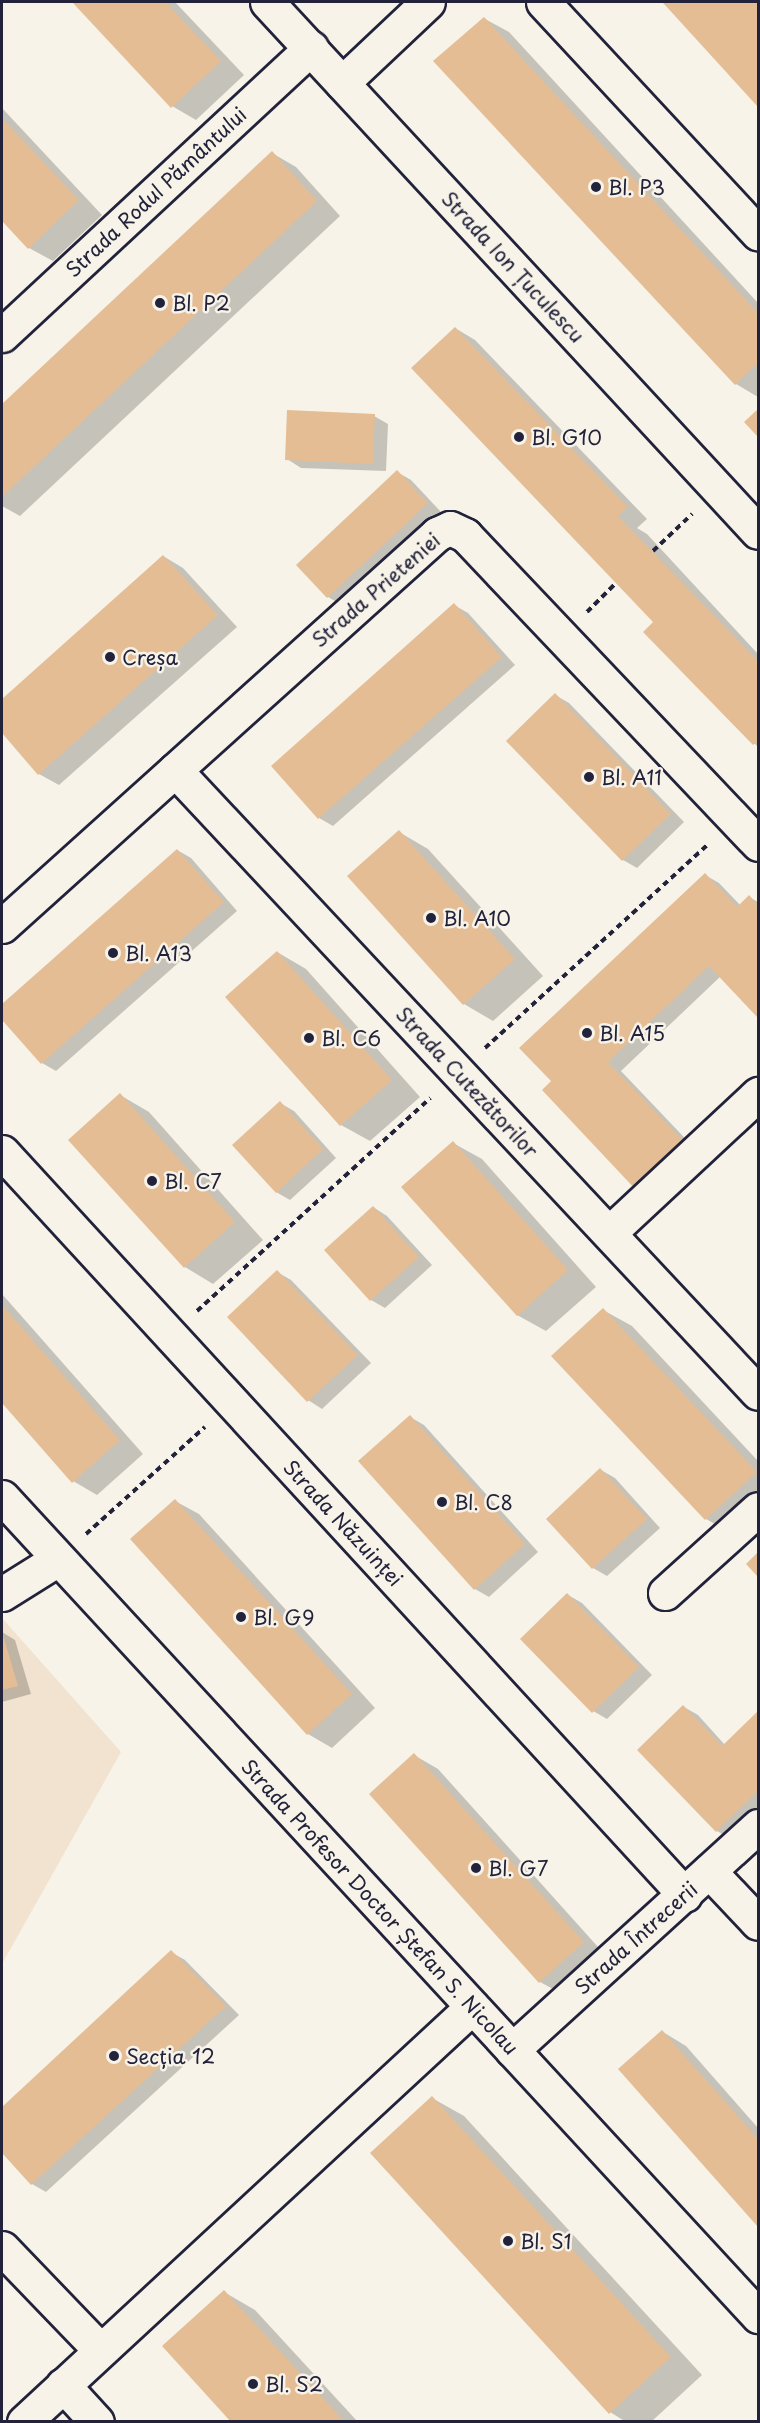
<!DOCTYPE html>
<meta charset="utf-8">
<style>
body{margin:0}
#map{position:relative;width:760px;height:2423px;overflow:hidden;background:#f7f3e8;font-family:"Playpen Sans",sans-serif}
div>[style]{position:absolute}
.built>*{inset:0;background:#f1e3cf}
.shadow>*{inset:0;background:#0003}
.building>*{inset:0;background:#e4bd95}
.path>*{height:4px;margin-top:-2px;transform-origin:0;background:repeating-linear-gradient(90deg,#22223b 0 6px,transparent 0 10.5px)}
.roads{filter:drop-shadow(2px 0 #22223b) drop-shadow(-2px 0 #22223b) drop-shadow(0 2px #22223b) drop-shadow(0 -2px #22223b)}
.minor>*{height:33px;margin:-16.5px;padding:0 16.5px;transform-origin:16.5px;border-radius:16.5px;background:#f7f3e8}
.dots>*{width:16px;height:16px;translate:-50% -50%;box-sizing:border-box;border:3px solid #f7f3e8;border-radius:50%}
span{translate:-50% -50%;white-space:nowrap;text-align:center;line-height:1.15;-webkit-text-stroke:5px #f7f3e8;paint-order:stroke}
.poi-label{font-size:20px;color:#22223b}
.left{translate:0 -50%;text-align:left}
.street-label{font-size:20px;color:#22223b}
.frame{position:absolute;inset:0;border:3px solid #22223b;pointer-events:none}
</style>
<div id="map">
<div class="built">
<div style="clip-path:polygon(2px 1618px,121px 1752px,2px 1964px)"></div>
</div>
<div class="shadow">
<div style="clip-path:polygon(74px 2px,175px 2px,244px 75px,196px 120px,172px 106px)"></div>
<div style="clip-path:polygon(664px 2px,758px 2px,758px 105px)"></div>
<div style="clip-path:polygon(485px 19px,509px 32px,758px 303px,758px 397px,736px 384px)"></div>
<div style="clip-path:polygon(2px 108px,102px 215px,53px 261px,29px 248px,2px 219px)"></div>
<div style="clip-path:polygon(272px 153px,296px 167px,340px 216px,20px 516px,2px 506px,2px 406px)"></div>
<div style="clip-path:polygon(455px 328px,475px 340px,647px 519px,637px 528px,647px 534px,758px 654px,758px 747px,645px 632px,655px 622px)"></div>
<div style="clip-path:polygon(374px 416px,388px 424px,386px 471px,301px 468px,287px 459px)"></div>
<div style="clip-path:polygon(397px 472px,411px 480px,441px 512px,342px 605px,328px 597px)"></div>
<div style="clip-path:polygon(163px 556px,183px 568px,237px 627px,59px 785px,39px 774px,2px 731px,2px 701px)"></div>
<div style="clip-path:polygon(454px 605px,468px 613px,515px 665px,333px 826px,319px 818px)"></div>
<div style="clip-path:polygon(555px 695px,569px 703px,684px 822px,637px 868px,623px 860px)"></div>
<div style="clip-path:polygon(399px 832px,428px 849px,543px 976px,493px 1021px,464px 1004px,349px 877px)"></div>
<div style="clip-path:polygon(177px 850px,191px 858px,237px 911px,56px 1071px,42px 1063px,2px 1017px,2px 1006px)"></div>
<div style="clip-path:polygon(705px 875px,719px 883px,741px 906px,749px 897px,758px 902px,758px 1016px,721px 976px,621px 1071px,700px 1154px,553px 1081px)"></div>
<div style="clip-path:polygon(277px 952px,306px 969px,420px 1097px,370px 1141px,341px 1125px)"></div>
<div style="clip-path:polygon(120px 1095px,149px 1112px,263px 1240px,213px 1284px,185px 1267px)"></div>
<div style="clip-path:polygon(280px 1103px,294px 1111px,336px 1158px,290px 1200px,276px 1192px)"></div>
<div style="clip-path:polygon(453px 1143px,482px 1159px,596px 1287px,546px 1331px,517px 1315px)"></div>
<div style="clip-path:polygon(373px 1207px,387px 1216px,432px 1265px,385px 1308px,371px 1300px)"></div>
<div style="clip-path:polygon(277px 1272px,291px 1280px,371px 1363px,322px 1409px,308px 1400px)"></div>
<div style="clip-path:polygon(2px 1294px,143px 1454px,97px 1495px,73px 1481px,2px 1401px)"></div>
<div style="clip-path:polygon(603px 1310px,632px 1326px,758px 1461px,758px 1513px,734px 1535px,706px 1519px)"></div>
<div style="clip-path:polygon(410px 1417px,424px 1425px,538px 1552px,489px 1597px,475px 1589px)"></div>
<div style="clip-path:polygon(601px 1470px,615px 1478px,660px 1528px,607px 1576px,593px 1568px)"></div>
<div style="clip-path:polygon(175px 1501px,199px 1514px,375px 1708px,332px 1748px,308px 1734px)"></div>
<div style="clip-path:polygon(568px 1595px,582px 1603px,652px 1675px,607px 1719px,593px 1711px)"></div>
<div style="clip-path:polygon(2px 1632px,15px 1640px,31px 1694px,2px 1702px)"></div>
<div style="clip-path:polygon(684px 1707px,698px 1715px,725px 1745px,758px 1713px,758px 1812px,731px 1839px,717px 1831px)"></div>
<div style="clip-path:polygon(414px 1755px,438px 1769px,607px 1957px,564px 1995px,540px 1982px)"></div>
<div style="clip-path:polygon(171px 1952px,185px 1960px,239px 2015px,46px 2192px,32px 2184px,2px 2151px,2px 2109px)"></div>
<div style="clip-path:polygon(663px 2032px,686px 2046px,758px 2128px,758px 2225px,620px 2070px)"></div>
<div style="clip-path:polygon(432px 2098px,464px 2116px,702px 2375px,651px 2422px,626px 2422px,610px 2412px)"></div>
<div style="clip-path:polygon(224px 2292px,255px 2310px,358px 2422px,233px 2422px)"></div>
</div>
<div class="building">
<div style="clip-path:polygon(72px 2px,165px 2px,221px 61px,171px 108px)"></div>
<div style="clip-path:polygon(662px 2px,758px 2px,758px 107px,665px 5px)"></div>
<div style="clip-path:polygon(484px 17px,758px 313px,758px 363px,735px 385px,433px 61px)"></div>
<div style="clip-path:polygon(2px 118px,79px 200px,28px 249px,2px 221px)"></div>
<div style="clip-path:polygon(272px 151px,317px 201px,2px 497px,2px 404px)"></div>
<div style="clip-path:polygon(455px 327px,628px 507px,618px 516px,758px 661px,758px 741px,753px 745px,643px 632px,653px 622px,411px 368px)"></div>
<div style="clip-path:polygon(758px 409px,758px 437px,744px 422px)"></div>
<div style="clip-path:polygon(287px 410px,375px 414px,373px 464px,285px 460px)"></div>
<div style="clip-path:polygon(397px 470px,428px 503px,327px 598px,296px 565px)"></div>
<div style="clip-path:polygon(163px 555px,218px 615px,38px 775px,2px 733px,2px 699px)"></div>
<div style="clip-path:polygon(454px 603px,502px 657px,318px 819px,271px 766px)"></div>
<div style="clip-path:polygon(555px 693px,671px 814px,622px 861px,506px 741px)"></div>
<div style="clip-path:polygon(399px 830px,515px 959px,463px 1005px,347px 876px)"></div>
<div style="clip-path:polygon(177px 849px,224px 902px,41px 1064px,2px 1020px,2px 1004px)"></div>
<div style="clip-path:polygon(705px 873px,737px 907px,749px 895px,758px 905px,758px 1018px,709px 966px,608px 1062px,687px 1145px,637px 1191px,542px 1090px,551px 1081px,519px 1048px)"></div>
<div style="clip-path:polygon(277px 951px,392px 1080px,340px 1126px,225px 997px)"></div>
<div style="clip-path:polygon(120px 1093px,235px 1222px,184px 1268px,68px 1140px)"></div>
<div style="clip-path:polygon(280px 1101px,323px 1149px,276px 1193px,232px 1145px)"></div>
<div style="clip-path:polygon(453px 1141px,568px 1270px,517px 1316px,401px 1187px)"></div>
<div style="clip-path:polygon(373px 1206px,419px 1257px,370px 1301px,324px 1250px)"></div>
<div style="clip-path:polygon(277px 1270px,358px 1355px,307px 1402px,227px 1317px)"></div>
<div style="clip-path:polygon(2px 1305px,120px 1440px,72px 1483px,2px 1403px)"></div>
<div style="clip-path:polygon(603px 1308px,757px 1472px,705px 1520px,551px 1356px)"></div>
<div style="clip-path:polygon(410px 1415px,525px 1544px,474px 1590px,358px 1461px)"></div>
<div style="clip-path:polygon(600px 1468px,647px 1519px,592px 1569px,546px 1519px)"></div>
<div style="clip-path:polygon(175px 1499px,352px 1694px,307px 1735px,130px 1539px)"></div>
<div style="clip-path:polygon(758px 1552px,758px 1577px,746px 1564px)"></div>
<div style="clip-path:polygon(567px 1593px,639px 1667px,592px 1713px,520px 1639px)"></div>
<div style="clip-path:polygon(2px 1632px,18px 1686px,2px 1690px)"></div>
<div style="clip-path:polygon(683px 1705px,722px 1746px,758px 1711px,758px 1791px,716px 1832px,637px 1750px)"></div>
<div style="clip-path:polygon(414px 1753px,584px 1942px,539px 1983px,369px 1794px)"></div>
<div style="clip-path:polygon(171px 1950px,226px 2006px,31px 2185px,2px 2153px,2px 2107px)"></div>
<div style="clip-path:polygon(662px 2030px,758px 2139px,758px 2227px,618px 2069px)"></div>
<div style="clip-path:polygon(432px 2096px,671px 2357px,609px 2414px,370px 2153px)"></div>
<div style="clip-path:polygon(224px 2290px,345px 2422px,231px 2422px,162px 2346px)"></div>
</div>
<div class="path">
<div style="left:653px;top:551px;width:54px;rotate:-43.5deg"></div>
<div style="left:587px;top:612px;width:41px;rotate:-45deg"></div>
<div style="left:485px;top:1048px;width:301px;rotate:-42.4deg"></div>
<div style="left:197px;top:1311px;width:316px;rotate:-42.4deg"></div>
<div style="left:86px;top:1534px;width:160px;rotate:-42deg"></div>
</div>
<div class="roads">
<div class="minor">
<div style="left:267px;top:2px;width:722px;rotate:47.19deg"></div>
<div style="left:543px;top:2px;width:316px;rotate:47.1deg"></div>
<div style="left:342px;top:83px;width:118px;rotate:-43.3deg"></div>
<div style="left:2px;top:335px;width:422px;rotate:-42.9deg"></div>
<div style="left:175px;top:770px;width:853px;rotate:46.9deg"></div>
<div style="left:2px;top:926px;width:586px;rotate:-42.02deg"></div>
<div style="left:437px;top:534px;width:14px;rotate:-25deg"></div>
<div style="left:450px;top:528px;width:17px;rotate:25deg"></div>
<div style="left:465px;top:535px;width:426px;rotate:46.5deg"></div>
<div style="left:2px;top:1152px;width:1009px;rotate:47.41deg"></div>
<div style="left:609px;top:1233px;width:204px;rotate:-43deg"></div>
<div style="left:2px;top:1497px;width:1115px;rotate:47.29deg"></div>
<div style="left:665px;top:1593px;width:125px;rotate:-42.1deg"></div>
<div style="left:2px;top:1594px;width:66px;rotate:-32deg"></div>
<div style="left:709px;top:1871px;width:71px;rotate:46.7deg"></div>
<div style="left:512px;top:2050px;width:333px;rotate:-42.3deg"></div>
<div style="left:2px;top:2248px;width:141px;rotate:46.1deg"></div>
<div style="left:63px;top:2385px;width:50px;rotate:47.4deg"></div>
<div style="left:24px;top:2422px;width:611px;rotate:-42.81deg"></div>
</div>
</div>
<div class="dots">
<div style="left:596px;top:187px;background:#22223b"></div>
<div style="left:160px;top:303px;background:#22223b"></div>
<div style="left:519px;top:437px;background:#22223b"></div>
<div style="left:110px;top:657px;background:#22223b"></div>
<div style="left:589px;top:777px;background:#22223b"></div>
<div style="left:431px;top:918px;background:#22223b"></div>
<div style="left:113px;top:953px;background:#22223b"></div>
<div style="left:587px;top:1033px;background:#22223b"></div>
<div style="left:309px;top:1038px;background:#22223b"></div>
<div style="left:152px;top:1181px;background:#22223b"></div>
<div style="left:442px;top:1502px;background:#22223b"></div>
<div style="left:241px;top:1617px;background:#22223b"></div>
<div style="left:476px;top:1868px;background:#22223b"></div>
<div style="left:114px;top:2056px;background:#22223b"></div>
<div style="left:508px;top:2241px;background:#22223b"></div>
<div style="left:253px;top:2384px;background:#22223b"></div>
</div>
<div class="poi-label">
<span class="left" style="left:608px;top:187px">Bl. P3</span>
<span class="left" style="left:172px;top:303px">Bl. P2</span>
<span class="left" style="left:531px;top:437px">Bl. G10</span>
<span class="left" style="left:122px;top:657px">Creșa</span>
<span class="left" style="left:601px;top:777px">Bl. A11</span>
<span class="left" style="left:443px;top:918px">Bl. A10</span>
<span class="left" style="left:125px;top:953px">Bl. A13</span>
<span class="left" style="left:599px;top:1033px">Bl. A15</span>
<span class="left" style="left:321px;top:1038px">Bl. C6</span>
<span class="left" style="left:164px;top:1181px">Bl. C7</span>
<span class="left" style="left:454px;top:1502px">Bl. C8</span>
<span class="left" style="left:253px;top:1617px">Bl. G9</span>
<span class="left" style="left:488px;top:1868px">Bl. G7</span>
<span class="left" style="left:126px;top:2056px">Secția 12</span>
<span class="left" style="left:520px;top:2241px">Bl. S1</span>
<span class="left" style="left:265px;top:2384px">Bl. S2</span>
</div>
<div class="street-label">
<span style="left:156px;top:192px;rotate:-43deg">Strada Rodul Pământului</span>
<span style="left:513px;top:267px;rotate:47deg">Strada Ion Țuculescu</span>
<span style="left:376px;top:590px;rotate:-41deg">Strada Prieteniei</span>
<span style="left:467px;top:1082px;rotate:47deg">Strada Cutezătorilor</span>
<span style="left:343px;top:1523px;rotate:47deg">Strada Năzuinței</span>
<span style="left:380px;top:1907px;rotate:47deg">Strada Profesor Doctor Ștefan S. Nicolau</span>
<span style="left:636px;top:1938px;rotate:-42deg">Strada Întrecerii</span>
</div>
<div class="frame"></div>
</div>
